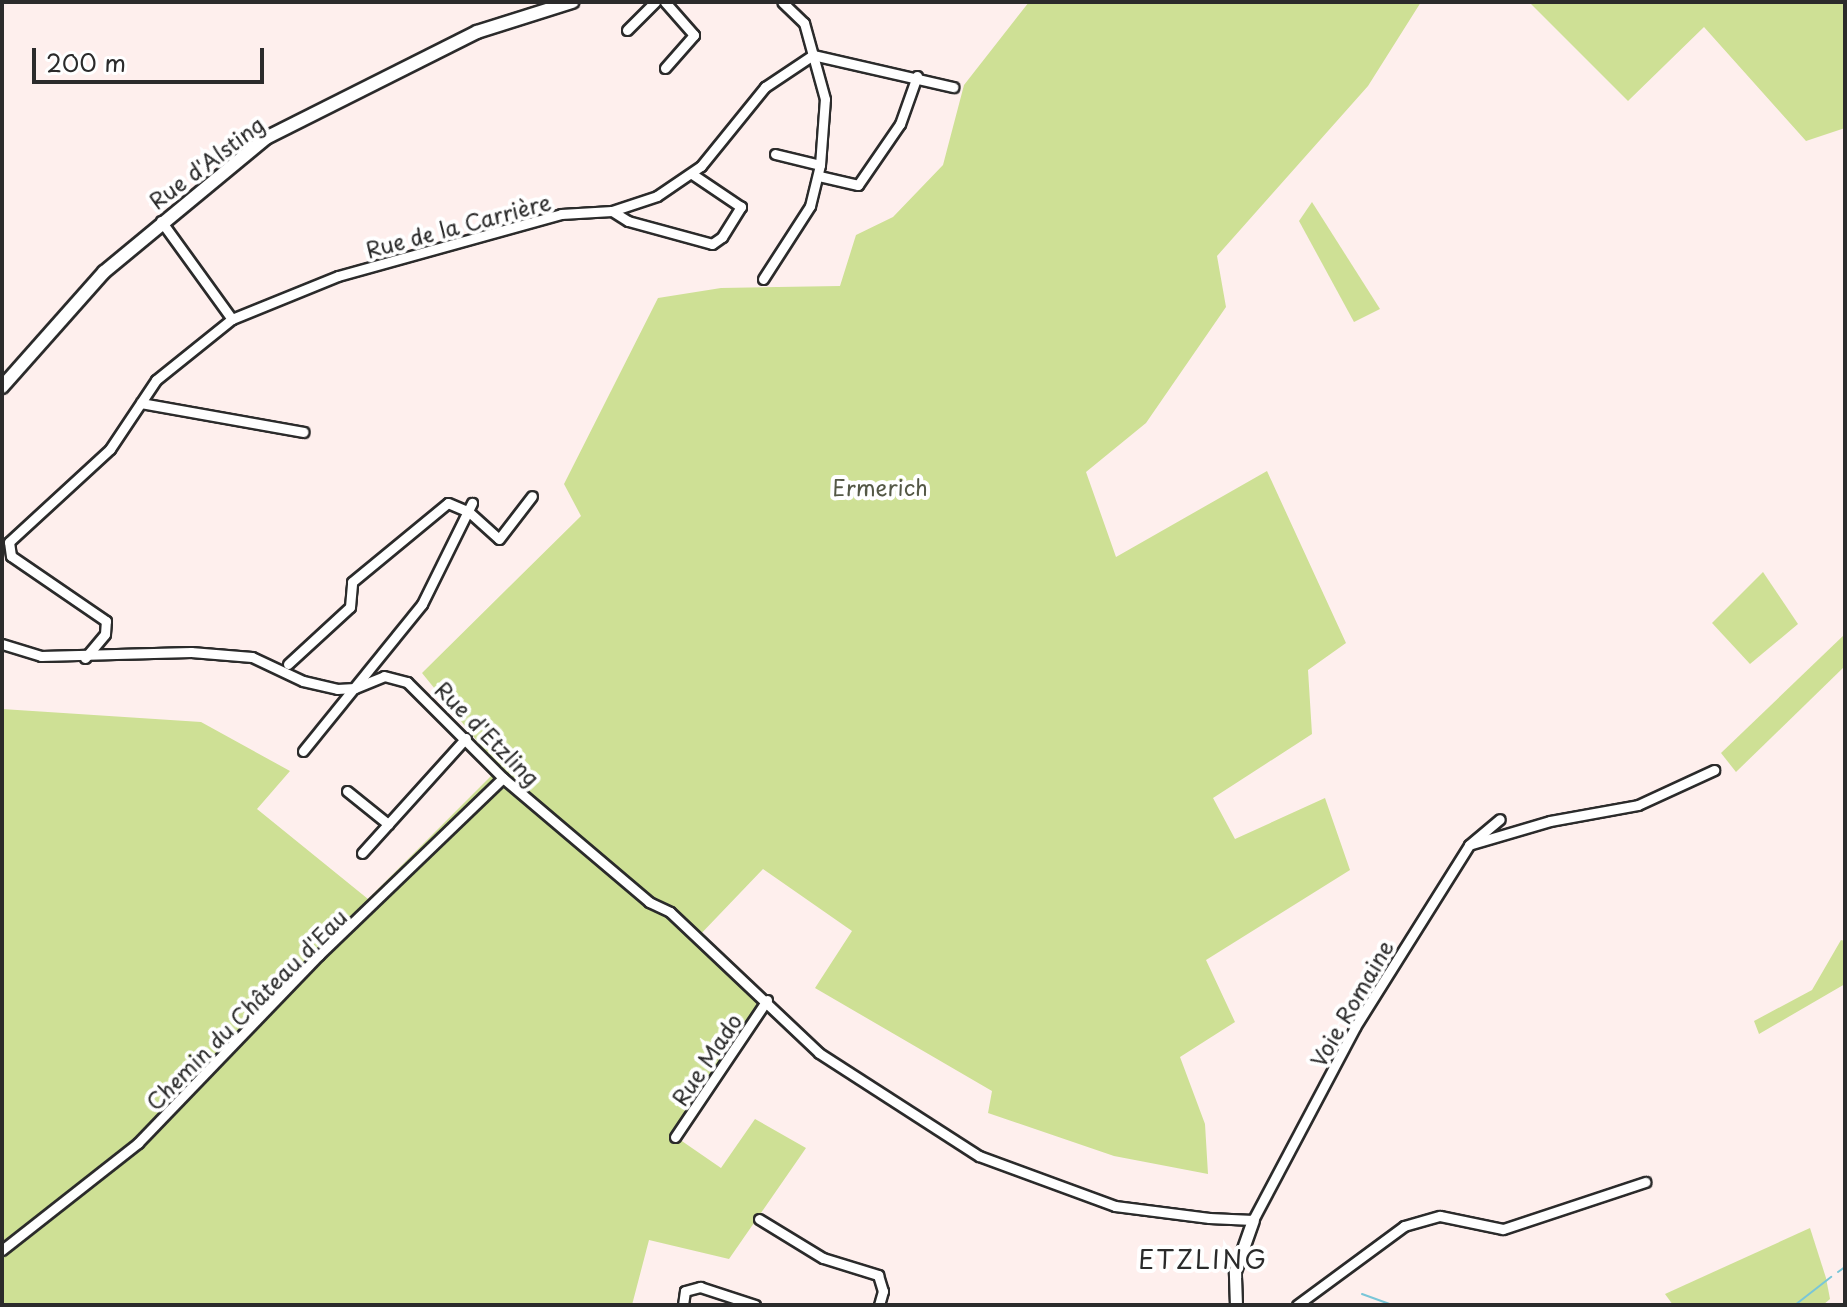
<!DOCTYPE html>
<meta charset="utf-8">
<style>
body{margin:0}
#map{position:relative;width:1847px;height:1307px;overflow:hidden;background:#feefed;font-family:"Playpen Sans",sans-serif}
div>[style]{position:absolute}
.green>*{inset:0;background:#cee095}
.stream>*{height:2px;margin:-1px;padding:0 1px;transform-origin:1px;border-radius:1px;background:#79c6d8}
.roads{filter:drop-shadow(2px 0 #2b2b2b) drop-shadow(-2px 0 #2b2b2b) drop-shadow(0 2px #2b2b2b) drop-shadow(0 -2px #2b2b2b)}
.minor>*{height:9px;margin:-4.5px;padding:0 4.5px;transform-origin:4.5px;border-radius:4.5px;background:#fff}
.tertiary>*{height:11px;margin:-5.5px;padding:0 5.5px;transform-origin:5.5px;border-radius:5.5px;background:#fff}
.secondary>*{height:12px;margin:-6px;padding:0 6px;transform-origin:6px;border-radius:6px;background:#fff}
span{translate:-50% -50%;white-space:nowrap;text-align:center;line-height:1.15;-webkit-text-stroke:8px #fff;paint-order:stroke}
.street-label{font-size:22px;color:#2b2b2b}
.park-label{font-size:22px;color:#545846}
.quarter-label{font-size:26px;color:#2b2b2b;letter-spacing:2px}
.frame{position:absolute;inset:0;border:4px solid #2b2b2b;pointer-events:none}
.scale{position:absolute;left:32px;top:48px;width:232px;height:36px;box-sizing:border-box;border:4px solid #2b2b2b;border-top:0;padding-left:10px;font-size:24px;line-height:28px;white-space:nowrap;color:#2b2b2b;-webkit-text-stroke:6px #fff;paint-order:stroke}
</style>
<div id="map">
<div class="green">
<div style="clip-path:polygon(1029px 2px,1421px 2px,1368px 86px,1217px 256px,1226px 307px,1146px 423px,1086px 472px,1116px 557px,1267px 471px,1346px 643px,1308px 670px,1312px 734px,1213px 798px,1235px 839px,1325px 798px,1350px 870px,1206px 960px,1235px 1022px,1180px 1057px,1205px 1124px,1208px 1174px,1114px 1156px,988px 1113px,992px 1091px,815px 988px,852px 931px,763px 869px,695px 940px,767px 1000px,676px 1137px,721px 1168px,755px 1119px,806px 1148px,729px 1259px,649px 1240px,632px 1305px,2px 1305px,2px 709px,201px 722px,290px 771px,257px 809px,368px 899px,499px 768px,422px 673px,581px 516px,564px 484px,658px 298px,721px 288px,840px 286px,856px 235px,893px 217px,943px 165px,964px 85px)"></div>
<div style="clip-path:polygon(1529px 2px,1845px 2px,1845px 128px,1806px 141px,1704px 27px,1628px 101px)"></div>
<div style="clip-path:polygon(1312px 202px,1380px 309px,1354px 322px,1299px 221px)"></div>
<div style="clip-path:polygon(1763px 572px,1798px 624px,1750px 664px,1712px 623px)"></div>
<div style="clip-path:polygon(1845px 634px,1845px 666px,1736px 772px,1721px 753px)"></div>
<div style="clip-path:polygon(1841px 940px,1845px 941px,1845px 984px,1759px 1034px,1754px 1021px,1812px 990px)"></div>
<div style="clip-path:polygon(1810px 1228px,1826px 1278px,1830px 1299px,1823px 1305px,1673px 1305px,1665px 1294px)"></div>
</div>
<div class="stream">
<div style="left:1838px;top:1272px;width:9px;rotate:-36deg"></div>
<div style="left:1362px;top:1294px;width:33px;rotate:20deg"></div>
<div style="left:1795px;top:1305px;width:46px;rotate:-37.9deg"></div>
</div>
<div class="roads">
<div class="minor">
<div style="left:665px;top:2px;width:44px;rotate:48.7deg"></div>
<div style="left:694px;top:35px;width:44px;rotate:131.3deg"></div>
<div style="left:627px;top:30px;width:40px;rotate:-45deg"></div>
<div style="left:813px;top:55px;width:144px;rotate:12.9deg"></div>
<div style="left:775px;top:154px;width:46px;rotate:13.7deg"></div>
<div style="left:819px;top:176px;width:40px;rotate:13deg"></div>
<div style="left:858px;top:185px;width:74px;rotate:-55.5deg"></div>
<div style="left:900px;top:124px;width:51px;rotate:-70.5deg"></div>
<div style="left:612px;top:211px;width:19px;rotate:32deg"></div>
<div style="left:628px;top:221px;width:87px;rotate:15.3deg"></div>
<div style="left:712px;top:244px;width:12px;rotate:-35deg"></div>
<div style="left:722px;top:237px;width:36px;rotate:-58deg"></div>
<div style="left:741px;top:207px;width:59px;rotate:-146deg"></div>
<div style="left:161px;top:221px;width:121px;rotate:54.1deg"></div>
<div style="left:232px;top:319px;width:114px;rotate:-22.1deg"></div>
<div style="left:338px;top:276px;width:231px;rotate:-15.5deg"></div>
<div style="left:561px;top:214px;width:51px;rotate:-3.4deg"></div>
<div style="left:612px;top:211px;width:47px;rotate:-18.4deg"></div>
<div style="left:657px;top:196px;width:53px;rotate:-34.3deg"></div>
<div style="left:701px;top:166px;width:102px;rotate:-51deg"></div>
<div style="left:765px;top:87px;width:58px;rotate:-33.7deg"></div>
<div style="left:763px;top:279px;width:87px;rotate:-57.2deg"></div>
<div style="left:810px;top:206px;width:42px;rotate:-76.3deg"></div>
<div style="left:820px;top:165px;width:66px;rotate:-85.7deg"></div>
<div style="left:825px;top:99px;width:79px;rotate:-105.4deg"></div>
<div style="left:804px;top:23px;width:30px;rotate:-136deg"></div>
<div style="left:141px;top:403px;width:165px;rotate:10.1deg"></div>
<div style="left:2px;top:644px;width:41px;rotate:17.1deg"></div>
<div style="left:41px;top:656px;width:150px;rotate:-1.5deg"></div>
<div style="left:191px;top:652px;width:61px;rotate:4.7deg"></div>
<div style="left:252px;top:657px;width:56px;rotate:25.2deg"></div>
<div style="left:303px;top:681px;width:35px;rotate:13deg"></div>
<div style="left:337px;top:689px;width:18px;rotate:-3deg"></div>
<div style="left:355px;top:688px;width:31px;rotate:-22deg"></div>
<div style="left:384px;top:676px;width:24px;rotate:15deg"></div>
<div style="left:407px;top:682px;width:136px;rotate:45deg"></div>
<div style="left:503px;top:778px;width:192px;rotate:40.3deg"></div>
<div style="left:649px;top:902px;width:23px;rotate:25deg"></div>
<div style="left:670px;top:912px;width:205px;rotate:43.4deg"></div>
<div style="left:819px;top:1053px;width:190px;rotate:32.8deg"></div>
<div style="left:979px;top:1156px;width:145px;rotate:20.2deg"></div>
<div style="left:1115px;top:1206px;width:95px;rotate:7.3deg"></div>
<div style="left:1209px;top:1218px;width:44px;rotate:2.6deg"></div>
<div style="left:1253px;top:1220px;width:218px;rotate:-62.1deg"></div>
<div style="left:1355px;top:1027px;width:215px;rotate:-57.9deg"></div>
<div style="left:1469px;top:845px;width:40px;rotate:-40deg"></div>
<div style="left:85px;top:658px;width:31px;rotate:-50deg"></div>
<div style="left:105px;top:634px;width:13px;rotate:-86deg"></div>
<div style="left:106px;top:621px;width:115px;rotate:-145.6deg"></div>
<div style="left:11px;top:556px;width:14px;rotate:-98deg"></div>
<div style="left:9px;top:542px;width:137px;rotate:-42.6deg"></div>
<div style="left:110px;top:449px;width:83px;rotate:-56.3deg"></div>
<div style="left:156px;top:380px;width:97px;rotate:-38.8deg"></div>
<div style="left:288px;top:664px;width:84px;rotate:-42.6deg"></div>
<div style="left:350px;top:607px;width:25px;rotate:-85deg"></div>
<div style="left:352px;top:582px;width:124px;rotate:-39.5deg"></div>
<div style="left:448px;top:503px;width:23px;rotate:23deg"></div>
<div style="left:469px;top:512px;width:40px;rotate:42deg"></div>
<div style="left:499px;top:539px;width:54px;rotate:-52.5deg"></div>
<div style="left:303px;top:751px;width:189px;rotate:-51deg"></div>
<div style="left:422px;top:604px;width:113px;rotate:-63.7deg"></div>
<div style="left:347px;top:791px;width:53px;rotate:38.8deg"></div>
<div style="left:1472px;top:844px;width:81px;rotate:-16.4deg"></div>
<div style="left:1550px;top:821px;width:89px;rotate:-10.3deg"></div>
<div style="left:1638px;top:805px;width:84px;rotate:-24.7deg"></div>
<div style="left:362px;top:853px;width:155px;rotate:-47.9deg"></div>
<div style="left:675px;top:1137px;width:165px;rotate:-56.1deg"></div>
<div style="left:759px;top:1219px;width:75px;rotate:31.4deg"></div>
<div style="left:823px;top:1258px;width:58px;rotate:17.2deg"></div>
<div style="left:878px;top:1275px;width:17px;rotate:73deg"></div>
<div style="left:883px;top:1291px;width:15px;rotate:106deg"></div>
<div style="left:2px;top:1250px;width:173px;rotate:-38.2deg"></div>
<div style="left:138px;top:1143px;width:261px;rotate:-46.1deg"></div>
<div style="left:319px;top:955px;width:255px;rotate:-43.9deg"></div>
<div style="left:683px;top:1305px;width:14px;rotate:-82deg"></div>
<div style="left:685px;top:1291px;width:16px;rotate:-15deg"></div>
<div style="left:700px;top:1287px;width:58px;rotate:18.1deg"></div>
<div style="left:1297px;top:1305px;width:133px;rotate:-36.4deg"></div>
<div style="left:1404px;top:1226px;width:37px;rotate:-16deg"></div>
<div style="left:1440px;top:1216px;width:64px;rotate:11.7deg"></div>
<div style="left:1503px;top:1229px;width:150px;rotate:-18.3deg"></div>
</div>
<div class="tertiary">
<div style="left:1236px;top:1305px;width:34px;rotate:-92deg"></div>
<div style="left:1235px;top:1271px;width:54px;rotate:-70.6deg"></div>
</div>
<div class="secondary">
<div style="left:2px;top:387px;width:154px;rotate:-48.4deg"></div>
<div style="left:104px;top:272px;width:210px;rotate:-39.6deg"></div>
<div style="left:266px;top:138px;width:236px;rotate:-26.7deg"></div>
<div style="left:477px;top:32px;width:100px;rotate:-17.5deg"></div>
</div>
</div>
<div class="street-label">
<span style="left:206px;top:162px;rotate:-37deg">Rue d'Alsting</span>
<span style="left:458px;top:225px;rotate:-15deg">Rue de la Carrière</span>
<span style="left:488px;top:733px;rotate:45deg">Rue d'Etzling</span>
<span style="left:1351px;top:1003px;rotate:-60deg">Voie Romaine</span>
<span style="left:246px;top:1009px;rotate:-45deg">Chemin du Château d'Eau</span>
<span style="left:706px;top:1059px;rotate:-56deg">Rue Mado</span>
</div>
<div class="park-label">
<span style="left:880px;top:487px">Ermerich</span>
</div>
<div class="quarter-label">
<span style="left:1203px;top:1259px">ETZLING</span>
</div>
<div class="frame"></div>
<div class="scale">200 m</div>
</div>
